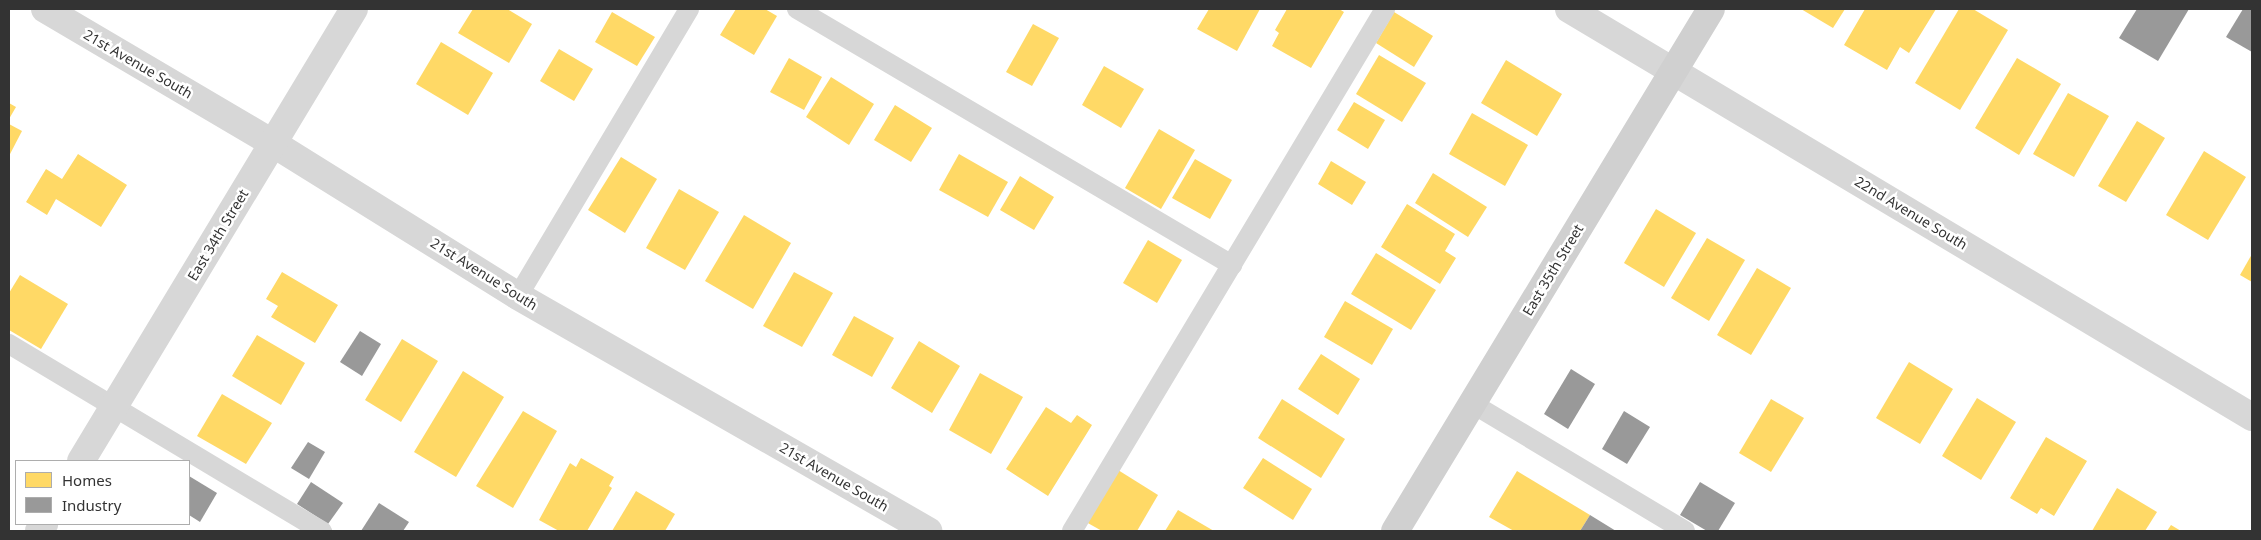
<!DOCTYPE html>
<style>
body{margin:0}
#map{position:relative;width:2261px;height:540px;overflow:hidden;background:#fff;font-family:"Noto Sans",sans-serif}
div>[style]{position:absolute}
.homes>*{inset:0;background:#ffd966}
.industry>*{inset:0;background:#999}
.lane>*{height:20px;margin:-10px;padding:0 10px;transform-origin:10px;border-radius:10px;background:#d7d7d7}
.street>*{height:28px;margin:-14px;padding:0 14px;transform-origin:14px;border-radius:14px;background:#d7d7d7}
.secondary>*{height:28px;margin:-14px;padding:0 14px;transform-origin:14px;border-radius:14px;background:#d0d0d0}
span{translate:-50% -50%;white-space:nowrap;text-align:center;line-height:1.15;-webkit-text-stroke:5px #fff;paint-order:stroke}
.street-label{font-size:14px;color:#333}
.frame{position:absolute;inset:0;border:10px solid #333;pointer-events:none}
.legend{position:absolute;left:15px;top:460px;width:175px;height:65px;box-sizing:border-box;background:#fff;border:1px solid #adadad;margin:0;padding:6px 9px;list-style:none;font-size:15px;color:#333}
.legend li{display:flex;align-items:center;gap:10px;height:25px}
.legend b{width:25px;border:1px solid #adadad}
</style>
<div id="map">
<div class="homes">
<div style="clip-path:polygon(473px 9px,507px 9px,532px 24px,509px 63px,458px 33px)"></div>
<div style="clip-path:polygon(736px 9px,765px 9px,777px 16px,754px 55px,720px 35px)"></div>
<div style="clip-path:polygon(1209px 9px,1260px 9px,1237px 51px,1197px 29px)"></div>
<div style="clip-path:polygon(1287px 9px,1339px 9px,1344px 12px,1311px 68px,1272px 46px,1279px 33px,1275px 30px)"></div>
<div style="clip-path:polygon(1801px 9px,1845px 9px,1833px 28px)"></div>
<div style="clip-path:polygon(1865px 9px,1936px 9px,1909px 53px,1900px 47px,1887px 70px,1844px 45px)"></div>
<div style="clip-path:polygon(1959px 9px,1973px 9px,2008px 30px,1960px 110px,1915px 83px)"></div>
<div style="clip-path:polygon(612px 12px,655px 37px,637px 66px,595px 42px)"></div>
<div style="clip-path:polygon(1394px 12px,1433px 36px,1414px 67px,1376px 43px)"></div>
<div style="clip-path:polygon(1033px 24px,1059px 38px,1032px 86px,1006px 72px)"></div>
<div style="clip-path:polygon(441px 42px,493px 73px,468px 115px,416px 84px)"></div>
<div style="clip-path:polygon(559px 49px,593px 69px,574px 101px,540px 81px)"></div>
<div style="clip-path:polygon(1379px 55px,1426px 83px,1402px 122px,1356px 94px)"></div>
<div style="clip-path:polygon(789px 58px,822px 77px,804px 110px,770px 92px)"></div>
<div style="clip-path:polygon(2017px 58px,2061px 84px,2019px 155px,1975px 128px)"></div>
<div style="clip-path:polygon(1506px 60px,1562px 94px,1537px 136px,1481px 103px)"></div>
<div style="clip-path:polygon(1104px 66px,1144px 89px,1121px 128px,1082px 105px)"></div>
<div style="clip-path:polygon(831px 77px,874px 104px,849px 145px,806px 117px)"></div>
<div style="clip-path:polygon(2068px 93px,2109px 116px,2074px 177px,2033px 154px)"></div>
<div style="clip-path:polygon(1354px 102px,1385px 120px,1368px 149px,1337px 130px)"></div>
<div style="clip-path:polygon(9px 103px,16px 107px,9px 119px)"></div>
<div style="clip-path:polygon(895px 105px,932px 128px,911px 162px,874px 140px)"></div>
<div style="clip-path:polygon(1472px 113px,1528px 145px,1505px 186px,1449px 154px)"></div>
<div style="clip-path:polygon(2137px 121px,2165px 138px,2126px 202px,2098px 186px)"></div>
<div style="clip-path:polygon(9px 124px,22px 131px,9px 156px)"></div>
<div style="clip-path:polygon(1159px 129px,1195px 150px,1161px 209px,1125px 188px)"></div>
<div style="clip-path:polygon(2204px 151px,2246px 177px,2208px 240px,2166px 215px)"></div>
<div style="clip-path:polygon(78px 154px,127px 185px,101px 227px,56px 199px,47px 215px,26px 202px,46px 169px,62px 179px)"></div>
<div style="clip-path:polygon(959px 154px,1008px 182px,988px 217px,939px 190px)"></div>
<div style="clip-path:polygon(621px 157px,657px 179px,625px 233px,588px 210px)"></div>
<div style="clip-path:polygon(1195px 159px,1232px 180px,1210px 219px,1172px 198px)"></div>
<div style="clip-path:polygon(1331px 161px,1366px 182px,1352px 205px,1318px 184px)"></div>
<div style="clip-path:polygon(1433px 173px,1487px 207px,1468px 237px,1415px 203px)"></div>
<div style="clip-path:polygon(1020px 176px,1054px 197px,1034px 230px,1000px 210px)"></div>
<div style="clip-path:polygon(679px 189px,719px 212px,685px 270px,646px 248px)"></div>
<div style="clip-path:polygon(1407px 204px,1455px 234px,1445px 251px,1456px 258px,1440px 284px,1381px 247px)"></div>
<div style="clip-path:polygon(1656px 209px,1696px 233px,1664px 287px,1624px 263px)"></div>
<div style="clip-path:polygon(744px 215px,791px 243px,753px 309px,705px 281px)"></div>
<div style="clip-path:polygon(1707px 238px,1745px 260px,1709px 321px,1671px 298px)"></div>
<div style="clip-path:polygon(1148px 240px,1182px 260px,1157px 303px,1123px 283px)"></div>
<div style="clip-path:polygon(1376px 253px,1436px 290px,1411px 330px,1351px 294px)"></div>
<div style="clip-path:polygon(2252px 254px,2252px 282px,2240px 275px)"></div>
<div style="clip-path:polygon(1757px 268px,1791px 288px,1751px 355px,1717px 335px)"></div>
<div style="clip-path:polygon(282px 272px,338px 305px,315px 343px,271px 317px,278px 306px,266px 299px)"></div>
<div style="clip-path:polygon(794px 272px,833px 293px,802px 347px,763px 326px)"></div>
<div style="clip-path:polygon(20px 275px,68px 304px,41px 349px,9px 330px,9px 293px)"></div>
<div style="clip-path:polygon(1345px 301px,1393px 329px,1372px 365px,1324px 337px)"></div>
<div style="clip-path:polygon(854px 316px,894px 338px,872px 377px,832px 355px)"></div>
<div style="clip-path:polygon(257px 335px,305px 363px,281px 405px,232px 376px)"></div>
<div style="clip-path:polygon(402px 339px,438px 361px,401px 422px,365px 400px)"></div>
<div style="clip-path:polygon(919px 341px,960px 366px,932px 413px,891px 388px)"></div>
<div style="clip-path:polygon(1321px 354px,1360px 379px,1338px 415px,1298px 389px)"></div>
<div style="clip-path:polygon(1909px 362px,1953px 389px,1920px 444px,1876px 418px)"></div>
<div style="clip-path:polygon(463px 371px,504px 397px,456px 477px,414px 452px)"></div>
<div style="clip-path:polygon(980px 373px,1023px 397px,991px 454px,949px 430px)"></div>
<div style="clip-path:polygon(222px 394px,272px 423px,246px 464px,197px 436px)"></div>
<div style="clip-path:polygon(1977px 398px,2016px 422px,1981px 480px,1942px 456px)"></div>
<div style="clip-path:polygon(1282px 399px,1345px 439px,1321px 478px,1258px 438px)"></div>
<div style="clip-path:polygon(1771px 399px,1804px 418px,1771px 472px,1739px 453px)"></div>
<div style="clip-path:polygon(1046px 407px,1071px 423px,1077px 415px,1092px 425px,1048px 496px,1006px 469px)"></div>
<div style="clip-path:polygon(523px 411px,557px 431px,513px 508px,476px 486px)"></div>
<div style="clip-path:polygon(2046px 437px,2087px 461px,2054px 516px,2041px 508px,2037px 514px,2010px 498px)"></div>
<div style="clip-path:polygon(581px 458px,614px 477px,609px 486px,612px 488px,587px 531px,559px 531px,539px 520px,570px 463px,576px 467px)"></div>
<div style="clip-path:polygon(1263px 458px,1312px 489px,1293px 520px,1243px 488px)"></div>
<div style="clip-path:polygon(1118px 470px,1158px 495px,1137px 531px,1102px 531px,1086px 522px)"></div>
<div style="clip-path:polygon(1517px 471px,1590px 515px,1580px 531px,1514px 531px,1489px 517px)"></div>
<div style="clip-path:polygon(2117px 488px,2157px 512px,2145px 531px,2092px 531px)"></div>
<div style="clip-path:polygon(636px 491px,675px 514px,665px 531px,612px 531px)"></div>
<div style="clip-path:polygon(1178px 510px,1214px 531px,1165px 531px)"></div>
<div style="clip-path:polygon(2171px 525px,2181px 531px,2167px 531px)"></div>
</div>
<div class="industry">
<div style="clip-path:polygon(2137px 9px,2189px 9px,2158px 61px,2119px 38px)"></div>
<div style="clip-path:polygon(2243px 9px,2252px 9px,2252px 52px,2226px 37px)"></div>
<div style="clip-path:polygon(360px 331px,381px 344px,362px 376px,340px 362px)"></div>
<div style="clip-path:polygon(1571px 369px,1595px 384px,1568px 429px,1544px 414px)"></div>
<div style="clip-path:polygon(1624px 411px,1650px 427px,1627px 464px,1602px 449px)"></div>
<div style="clip-path:polygon(308px 442px,325px 452px,309px 479px,291px 468px)"></div>
<div style="clip-path:polygon(189px 476px,217px 493px,200px 522px,189px 515px)"></div>
<div style="clip-path:polygon(311px 482px,343px 503px,328px 524px,297px 504px)"></div>
<div style="clip-path:polygon(1700px 482px,1735px 503px,1718px 531px,1707px 531px,1680px 515px)"></div>
<div style="clip-path:polygon(379px 503px,409px 522px,403px 531px,361px 531px)"></div>
<div style="clip-path:polygon(1590px 515px,1616px 531px,1580px 531px)"></div>
</div>
<div class="lane">
<div style="left:797px;top:9px;width:505px;rotate:30.48deg"></div>
<div style="left:518px;top:296px;width:334px;rotate:-59.2deg"></div>
<div style="left:9px;top:344px;width:365px;rotate:30.9deg"></div>
<div style="left:1473px;top:404px;width:247px;rotate:30.9deg"></div>
<div style="left:1072px;top:531px;width:609px;rotate:-59.05deg"></div>
</div>
<div class="street">
<div style="left:45px;top:9px;width:266px;rotate:30.5deg"></div>
<div style="left:274px;top:144px;width:287px;rotate:31.9deg"></div>
<div style="left:518px;top:296px;width:473px;rotate:29.8deg"></div>
<div style="left:1569px;top:9px;width:796px;rotate:30.85deg"></div>
<div style="left:81px;top:461px;width:528px;rotate:-58.87deg"></div>
<div style="left:39px;top:531px;width:9px;rotate:-54deg"></div>
</div>
<div class="secondary">
<div style="left:1395px;top:531px;width:610px;rotate:-58.81deg"></div>
</div>
<div class="street-label">
<span style="left:138px;top:64px;rotate:30deg">21st Avenue South</span>
<span style="left:1911px;top:213px;rotate:31deg">22nd Avenue South</span>
<span style="left:218px;top:235px;rotate:-59deg">East 34th Street</span>
<span style="left:1553px;top:270px;rotate:-59deg">East 35th Street</span>
<span style="left:484px;top:274px;rotate:32deg">21st Avenue South</span>
<span style="left:834px;top:477px;rotate:30deg">21st Avenue South</span>
</div>
<div class="frame"></div>
<ul class="legend">
<li><b style="height:14px;background:#ffd966"></b>Homes</li>
<li><b style="height:14px;background:#999"></b>Industry</li>
</ul>
</div>
